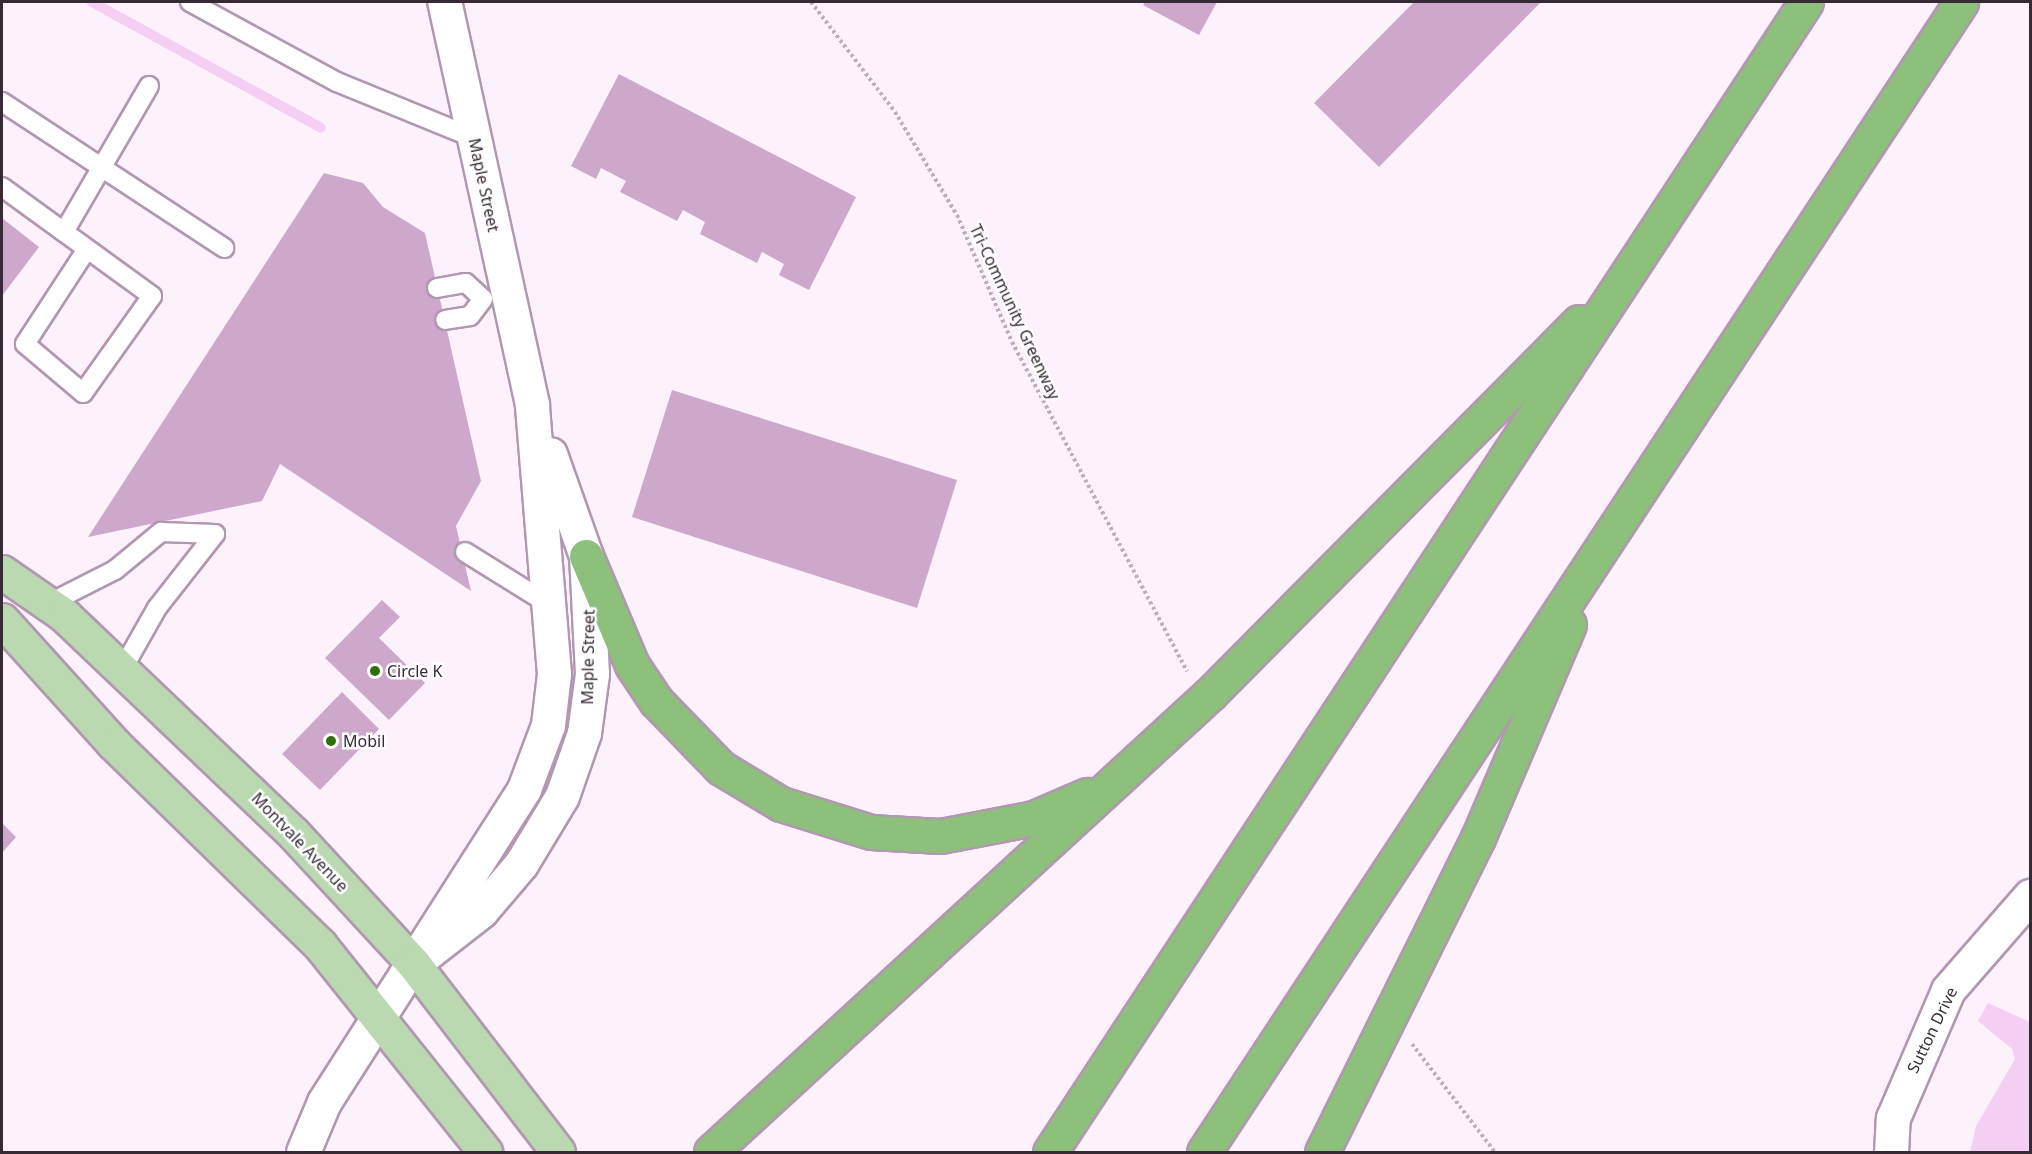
<!DOCTYPE html>
<style>
body{margin:0}
#map{position:relative;width:2032px;height:1154px;overflow:hidden;background:#fdf2fc;font-family:"Noto Sans",sans-serif}
div>[style]{position:absolute}
.water>*{inset:0;background:#f5cef3}
.stream>*{height:10px;margin:-5px;padding:0 5px;transform-origin:5px;border-radius:5px;background:#f5cef3}
.building>*{inset:0;background:#cda8cb}
.path>*{height:4px;margin-top:-2px;transform-origin:0;background:repeating-linear-gradient(90deg,#bbb0ba 0 3px,transparent 0 6px)}
.roads{filter:drop-shadow(2px 0 #b297b1) drop-shadow(-2px 0 #b297b1) drop-shadow(0 2px #b297b1) drop-shadow(0 -2px #b297b1)}
.lane>*{height:18px;margin:-9px;padding:0 9px;transform-origin:9px;border-radius:9px;background:#fff}
.street>*{height:33px;margin:-16.5px;padding:0 16.5px;transform-origin:16.5px;border-radius:16.5px;background:#fff}
.secondary>*{height:33px;margin:-16.5px;padding:0 16.5px;transform-origin:16.5px;border-radius:16.5px;background:#fff}
.primary>*{height:33px;margin:-16.5px;padding:0 16.5px;transform-origin:16.5px;border-radius:16.5px;background:#bad9b0}
.highway>*{height:33px;margin:-16.5px;padding:0 16.5px;transform-origin:16.5px;border-radius:16.5px;background:#8cc07b}
.dots>*{width:16px;height:16px;translate:-50% -50%;box-sizing:border-box;border:3px solid #fff;border-radius:50%}
span{translate:-50% -50%;white-space:nowrap;text-align:center;line-height:1.15;-webkit-text-stroke:5px #fff;paint-order:stroke}
.street-label{font-size:16px;color:#362b35}
.poi-label{font-size:16px;color:#362b35}
.left{translate:0 -50%;text-align:left}
.frame{position:absolute;inset:0;border:3px solid #362b35;pointer-events:none}
</style>
<div id="map">
<div class="water">
<div style="clip-path:polygon(1988px 1003px,2030px 1022px,2030px 1152px,1970px 1152px,1976px 1126px,2015px 1059px,2012px 1049px,1978px 1021px)"></div>
</div>
<div class="stream">
<div style="left:92px;top:2px;width:261px;rotate:28.8deg"></div>
</div>
<div class="building">
<div style="clip-path:polygon(1145px 2px,1217px 2px,1199px 35px,1143px 5px)"></div>
<div style="clip-path:polygon(1414px 2px,1541px 2px,1379px 167px,1314px 103px)"></div>
<div style="clip-path:polygon(619px 74px,856px 197px,809px 290px,779px 275px,784px 264px,762px 252px,757px 263px,700px 234px,705px 222px,683px 210px,677px 221px,620px 192px,626px 181px,601px 168px,596px 179px,571px 166px)"></div>
<div style="clip-path:polygon(324px 173px,363px 183px,383px 207px,425px 233px,481px 481px,456px 526px,471px 591px,280px 464px,262px 501px,88px 537px)"></div>
<div style="clip-path:polygon(2px 218px,39px 247px,2px 296px)"></div>
<div style="clip-path:polygon(672px 390px,957px 480px,917px 608px,632px 517px)"></div>
<div style="clip-path:polygon(382px 600px,400px 617px,379px 638px,425px 683px,389px 720px,325px 658px)"></div>
<div style="clip-path:polygon(342px 692px,379px 729px,320px 790px,282px 754px)"></div>
<div style="clip-path:polygon(2px 823px,16px 837px,2px 853px)"></div>
</div>
<div class="path">
<div style="left:811px;top:2px;width:138px;rotate:52.6deg"></div>
<div style="left:895px;top:112px;width:120px;rotate:59deg"></div>
<div style="left:957px;top:215px;width:138px;rotate:66.6deg"></div>
<div style="left:1012px;top:342px;width:373px;rotate:62deg"></div>
<div style="left:1412px;top:1044px;width:136px;rotate:52.5deg"></div>
</div>
<div class="roads">
<div class="lane">
<div style="left:190px;top:2px;width:167px;rotate:28.6deg"></div>
<div style="left:337px;top:82px;width:148px;rotate:22.2deg"></div>
<div style="left:2px;top:102px;width:266px;rotate:33.3deg"></div>
<div style="left:2px;top:187px;width:77px;rotate:36deg"></div>
<div style="left:64px;top:232px;width:169px;rotate:-59.8deg"></div>
<div style="left:64px;top:232px;width:109px;rotate:36deg"></div>
<div style="left:152px;top:296px;width:119px;rotate:125.4deg"></div>
<div style="left:83px;top:393px;width:76px;rotate:-139.8deg"></div>
<div style="left:25px;top:344px;width:113px;rotate:-56.9deg"></div>
<div style="left:437px;top:288px;width:29px;rotate:-10deg"></div>
<div style="left:466px;top:283px;width:23px;rotate:43deg"></div>
<div style="left:483px;top:299px;width:21px;rotate:127deg"></div>
<div style="left:470px;top:316px;width:25px;rotate:171deg"></div>
<div style="left:465px;top:552px;width:100px;rotate:31.9deg"></div>
<div style="left:48px;top:604px;width:75px;rotate:-26.9deg"></div>
<div style="left:115px;top:570px;width:60px;rotate:-39.6deg"></div>
<div style="left:161px;top:532px;width:54px;rotate:2.1deg"></div>
<div style="left:215px;top:534px;width:94px;rotate:128.1deg"></div>
<div style="left:157px;top:608px;width:69px;rotate:119.5deg"></div>
</div>
<div class="street">
<div style="left:303px;top:1152px;width:54px;rotate:-67.2deg"></div>
<div style="left:324px;top:1102px;width:102px;rotate:-57.4deg"></div>
<div style="left:1891px;top:1152px;width:34px;rotate:-87deg"></div>
<div style="left:1893px;top:1118px;width:139px;rotate:-66.7deg"></div>
<div style="left:1948px;top:990px;width:125px;rotate:-48.9deg"></div>
</div>
<div class="secondary">
<div style="left:426px;top:954px;width:70px;rotate:-38deg"></div>
<div style="left:481px;top:911px;width:62px;rotate:-49.6deg"></div>
<div style="left:521px;top:864px;width:79px;rotate:-58.9deg"></div>
<div style="left:562px;top:796px;width:67px;rotate:-70.8deg"></div>
<div style="left:584px;top:733px;width:60px;rotate:-82.3deg"></div>
<div style="left:592px;top:674px;width:118px;rotate:-92.9deg"></div>
<div style="left:586px;top:556px;width:108px;rotate:-109.4deg"></div>
<div style="left:379px;top:1016px;width:269px;rotate:-57.4deg"></div>
<div style="left:524px;top:789px;width:68px;rotate:-69.4deg"></div>
<div style="left:548px;top:725px;width:51px;rotate:-83.3deg"></div>
<div style="left:554px;top:674px;width:271px;rotate:-94.7deg"></div>
<div style="left:532px;top:404px;width:412px;rotate:-102.3deg"></div>
</div>
<div class="primary">
<div style="left:2px;top:572px;width:75px;rotate:34.7deg"></div>
<div style="left:64px;top:615px;width:316px;rotate:43.6deg"></div>
<div style="left:293px;top:833px;width:177px;rotate:47.3deg"></div>
<div style="left:413px;top:963px;width:238px;rotate:52.5deg"></div>
<div style="left:2px;top:620px;width:166px;rotate:47.9deg"></div>
<div style="left:113px;top:743px;width:289px;rotate:44.3deg"></div>
<div style="left:320px;top:945px;width:265px;rotate:51.4deg"></div>
</div>
<div class="highway">
<div style="left:586px;top:556px;width:118px;rotate:67.1deg"></div>
<div style="left:632px;top:665px;width:43px;rotate:56.3deg"></div>
<div style="left:656px;top:701px;width:93px;rotate:45.9deg"></div>
<div style="left:721px;top:768px;width:70px;rotate:31deg"></div>
<div style="left:781px;top:804px;width:94px;rotate:17.3deg"></div>
<div style="left:871px;top:832px;width:69px;rotate:3.3deg"></div>
<div style="left:940px;top:836px;width:96px;rotate:-10.8deg"></div>
<div style="left:1034px;top:818px;width:58px;rotate:-23.5deg"></div>
<div style="left:711px;top:1152px;width:677px;rotate:-42.55deg"></div>
<div style="left:1210px;top:694px;width:524px;rotate:-45.23deg"></div>
<div style="left:1050px;top:1152px;width:1376px;rotate:-56.68deg"></div>
<div style="left:1204px;top:1152px;width:1377px;rotate:-56.64deg"></div>
<div style="left:1322px;top:1152px;width:351px;rotate:-63.6deg"></div>
<div style="left:1478px;top:838px;width:232px;rotate:-66.9deg"></div>
</div>
</div>
<div class="dots">
<div style="left:375px;top:671px;background:#2e700b"></div>
<div style="left:331px;top:741px;background:#2e700b"></div>
</div>
<div class="street-label">
<span style="left:484px;top:185px;rotate:78deg">Maple Street</span>
<span style="left:1015px;top:312px;rotate:65deg">Tri-Community Greenway</span>
<span style="left:588px;top:657px;rotate:-89deg">Maple Street</span>
<span style="left:300px;top:842px;rotate:46deg">Montvale Avenue</span>
<span style="left:1932px;top:1030px;rotate:-64deg">Sutton Drive</span>
</div>
<div class="poi-label">
<span class="left" style="left:387px;top:671px">Circle K</span>
<span class="left" style="left:343px;top:741px">Mobil</span>
</div>
<div class="frame"></div>
</div>
